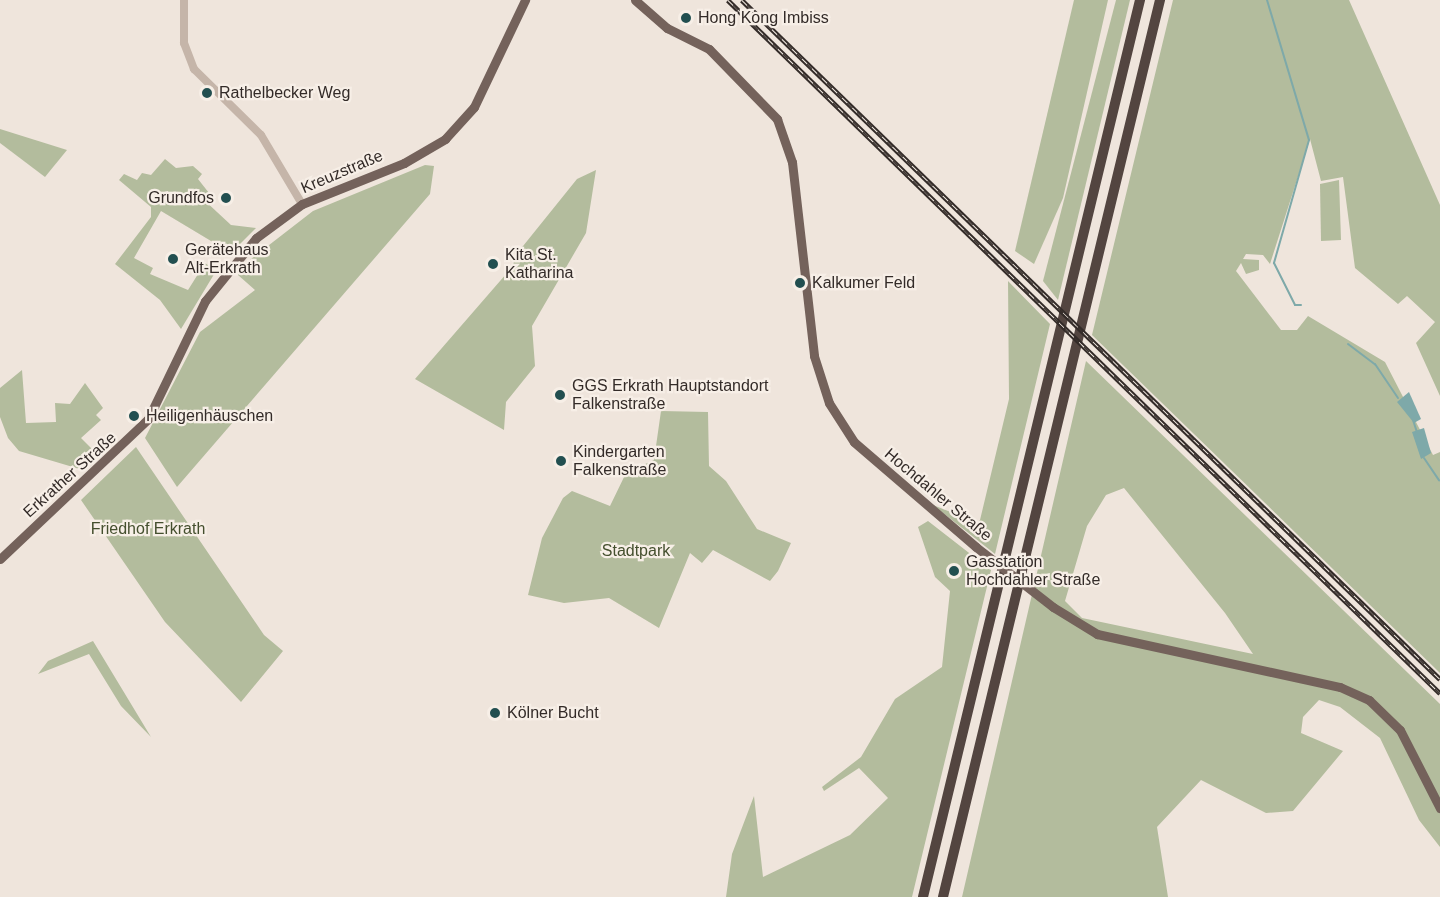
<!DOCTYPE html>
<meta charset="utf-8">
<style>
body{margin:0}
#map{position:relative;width:1440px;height:897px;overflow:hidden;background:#efe5dc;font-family:Arial,sans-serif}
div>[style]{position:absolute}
.green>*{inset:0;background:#b3bc9d}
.water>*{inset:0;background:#7ea9a9}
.stream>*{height:2px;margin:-1px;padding:0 1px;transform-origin:1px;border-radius:1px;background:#7ea9a9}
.minor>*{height:8px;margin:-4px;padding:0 4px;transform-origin:4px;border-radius:4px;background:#c5b5a9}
.major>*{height:9px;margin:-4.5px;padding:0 4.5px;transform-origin:4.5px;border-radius:4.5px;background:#74625b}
.highway>*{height:10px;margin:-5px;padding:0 5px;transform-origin:5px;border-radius:5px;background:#534540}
.rail>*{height:4.5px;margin-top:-2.25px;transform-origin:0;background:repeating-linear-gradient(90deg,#f7efe7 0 7px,#332b28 0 14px);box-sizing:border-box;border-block:2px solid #332b28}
.major-bridge>*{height:9px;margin:-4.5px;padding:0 4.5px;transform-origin:4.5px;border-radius:4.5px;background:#74625b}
.dots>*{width:16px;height:16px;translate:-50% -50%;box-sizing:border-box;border:3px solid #f7efe7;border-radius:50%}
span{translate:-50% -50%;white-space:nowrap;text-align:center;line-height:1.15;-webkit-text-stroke:4.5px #f7efe7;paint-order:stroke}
.poi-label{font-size:16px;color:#332b28}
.left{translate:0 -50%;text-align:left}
.right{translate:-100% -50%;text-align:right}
.street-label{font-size:16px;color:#332b28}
.park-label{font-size:16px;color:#444f2e}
</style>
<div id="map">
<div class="green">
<div style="clip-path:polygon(1074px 0,1108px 0,1063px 198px,1034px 264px,1015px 251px)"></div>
<div style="clip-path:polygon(1116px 0,1130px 0,1058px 300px,1043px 281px)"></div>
<div style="clip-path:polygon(1173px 0,1349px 0,1440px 205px,1440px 396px,1416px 343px,1435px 322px,1407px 296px,1398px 304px,1355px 268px,1343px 177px,1321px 181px,1310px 139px,1270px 264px,1263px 255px,1246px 254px,1243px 259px,1259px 260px,1259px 270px,1246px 274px,1241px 263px,1236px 271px,1281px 330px,1297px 330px,1308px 316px,1385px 362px,1433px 455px,1440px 452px,1440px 673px,1092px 335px)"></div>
<div style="clip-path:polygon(0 129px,67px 150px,45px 177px,0 143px)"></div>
<div style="clip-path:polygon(165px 159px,176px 168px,193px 166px,202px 174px,198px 179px,209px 193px,203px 199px,231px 225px,256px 228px,231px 253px,161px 211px,134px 258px,153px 268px,150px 274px,188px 290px,205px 263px,216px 271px,181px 329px,160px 300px,115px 264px,151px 217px,151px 207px,119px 180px,124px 174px,137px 180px,142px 173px,151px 175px)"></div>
<div style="clip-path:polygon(425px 165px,434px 166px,430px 194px,177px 487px,145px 438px,200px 332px,255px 290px,238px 275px,242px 266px,313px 211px)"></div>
<div style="clip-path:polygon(596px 170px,586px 233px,532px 326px,535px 366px,506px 402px,504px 430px,415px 379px,513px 266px,515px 256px,577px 179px)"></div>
<div style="clip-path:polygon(1339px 180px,1341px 240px,1321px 241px,1320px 184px)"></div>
<div style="clip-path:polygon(1008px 281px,1050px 324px,995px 554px,933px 505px,978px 523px,980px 520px,1009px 399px)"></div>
<div style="clip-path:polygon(evenodd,1086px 361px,1440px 704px,1440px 847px,1419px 820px,1380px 738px,1340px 707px,1319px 700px,1303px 717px,1301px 733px,1343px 751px,1293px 811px,1266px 813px,1201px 780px,1157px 827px,1168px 897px,962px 897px,1086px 361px,1124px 488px,1225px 613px,1253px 654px,1082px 618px,1065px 601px,1087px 526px,1106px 495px,1124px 488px)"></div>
<div style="clip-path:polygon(22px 370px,26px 423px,56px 422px,55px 403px,70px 404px,85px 383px,103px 408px,96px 415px,101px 420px,81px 438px,97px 454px,83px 470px,19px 451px,8px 438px,0 417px,0 388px)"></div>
<div style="clip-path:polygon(661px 411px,708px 412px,709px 466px,726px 481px,757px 529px,791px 543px,778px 571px,770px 581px,713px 550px,702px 563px,690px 553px,659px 628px,609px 598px,564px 603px,528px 595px,542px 538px,563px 498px,572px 491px,610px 506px,626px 473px,654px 460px)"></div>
<div style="clip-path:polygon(136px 447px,264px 635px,283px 651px,241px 702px,165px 622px,81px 500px)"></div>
<div style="clip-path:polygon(928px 521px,991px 570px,912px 897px,726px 897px,732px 854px,754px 796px,763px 877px,850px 835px,888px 798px,859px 768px,824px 791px,822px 787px,861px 757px,895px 699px,942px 667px,950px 591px,935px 577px,918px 527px)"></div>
<div style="clip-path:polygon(93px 641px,151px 737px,121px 706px,89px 654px,38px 674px,48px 661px)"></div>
</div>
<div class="water">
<div style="clip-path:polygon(1409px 392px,1421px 419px,1414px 423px,1397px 402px)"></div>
<div style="clip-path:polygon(1424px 428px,1431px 453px,1421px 459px,1412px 432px)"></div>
</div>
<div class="stream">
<div style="left:1267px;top:0;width:146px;rotate:73.3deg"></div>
<div style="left:1309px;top:140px;width:128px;rotate:105.9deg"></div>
<div style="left:1274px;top:263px;width:47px;rotate:63.4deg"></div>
<div style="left:1295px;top:305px;width:6px"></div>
<div style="left:1348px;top:344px;width:34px;rotate:37deg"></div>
<div style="left:1375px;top:364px;width:41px;rotate:55.9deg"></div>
<div style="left:1413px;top:420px;width:13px;rotate:72deg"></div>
<div style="left:1424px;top:458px;width:27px;rotate:56deg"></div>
</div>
<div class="minor">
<div style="left:184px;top:0;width:43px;rotate:90deg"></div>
<div style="left:184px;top:43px;width:28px;rotate:69deg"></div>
<div style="left:194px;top:69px;width:94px;rotate:44.6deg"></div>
<div style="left:261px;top:135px;width:80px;rotate:59.3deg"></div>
</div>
<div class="major">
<div style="left:635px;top:0;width:43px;rotate:41.2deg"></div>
<div style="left:667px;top:28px;width:47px;rotate:26.6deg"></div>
<div style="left:709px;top:49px;width:98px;rotate:45.8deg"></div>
<div style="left:777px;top:119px;width:46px;rotate:70.8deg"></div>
<div style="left:792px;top:162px;width:195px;rotate:83.5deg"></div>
<div style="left:814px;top:356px;width:49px;rotate:72.3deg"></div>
<div style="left:829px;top:403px;width:46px;rotate:57.3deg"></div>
<div style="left:854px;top:442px;width:161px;rotate:40.7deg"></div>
<div style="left:0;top:559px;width:204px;rotate:-43.4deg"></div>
<div style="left:148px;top:419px;width:131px;rotate:-64.2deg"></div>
<div style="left:205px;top:301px;width:81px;rotate:-51deg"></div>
<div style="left:256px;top:238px;width:57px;rotate:-36.5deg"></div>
<div style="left:302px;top:204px;width:110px;rotate:-21.9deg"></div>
<div style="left:404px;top:163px;width:48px;rotate:-30.3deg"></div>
<div style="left:445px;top:139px;width:43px;rotate:-47.8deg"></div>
<div style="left:474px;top:107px;width:119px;rotate:-64.5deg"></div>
<div style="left:1053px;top:607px;width:52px;rotate:31.5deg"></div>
<div style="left:1097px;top:634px;width:249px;rotate:12.3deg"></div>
<div style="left:1340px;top:687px;width:32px;rotate:24deg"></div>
<div style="left:1369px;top:700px;width:43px;rotate:44.1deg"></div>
<div style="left:1400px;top:730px;width:88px;rotate:62.9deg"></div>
</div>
<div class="highway">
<div style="left:923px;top:897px;width:923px;rotate:-76.4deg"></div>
<div style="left:943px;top:897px;width:923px;rotate:-76.4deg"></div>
</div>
<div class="rail">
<div style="left:728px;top:0;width:994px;rotate:44.23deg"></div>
<div style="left:742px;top:0;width:974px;rotate:44.21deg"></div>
</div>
<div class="major-bridge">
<div style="left:976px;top:547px;width:98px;rotate:37.9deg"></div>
</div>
<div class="dots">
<div style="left:686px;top:18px;background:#224f50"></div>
<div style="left:207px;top:93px;background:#224f50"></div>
<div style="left:226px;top:198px;background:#224f50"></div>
<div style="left:173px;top:259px;background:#224f50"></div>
<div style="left:493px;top:264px;background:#224f50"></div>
<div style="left:800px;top:283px;background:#224f50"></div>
<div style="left:560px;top:395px;background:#224f50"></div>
<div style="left:134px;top:416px;background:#224f50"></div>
<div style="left:561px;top:461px;background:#224f50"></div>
<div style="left:954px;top:571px;background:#224f50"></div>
<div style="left:495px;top:713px;background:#224f50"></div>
</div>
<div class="poi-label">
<span class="left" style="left:698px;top:18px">Hong Kong Imbiss</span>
<span class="left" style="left:219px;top:93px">Rathelbecker Weg</span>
<span class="right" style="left:214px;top:198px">Grundfos</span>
<span class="left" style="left:185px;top:259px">Gerätehaus<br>Alt-Erkrath</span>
<span class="left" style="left:505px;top:264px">Kita St.<br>Katharina</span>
<span class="left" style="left:812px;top:283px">Kalkumer Feld</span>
<span class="left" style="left:572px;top:395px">GGS Erkrath Hauptstandort<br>Falkenstraße</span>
<span class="left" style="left:146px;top:416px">Heiligenhäuschen</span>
<span class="left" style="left:573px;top:461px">Kindergarten<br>Falkenstraße</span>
<span class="left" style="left:966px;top:571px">Gasstation<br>Hochdahler Straße</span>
<span class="left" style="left:507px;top:713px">Kölner Bucht</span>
</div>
<div class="street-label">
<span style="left:342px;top:172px;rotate:-23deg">Kreuzstraße</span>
<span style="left:70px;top:475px;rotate:-42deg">Erkrather Straße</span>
<span style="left:938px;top:495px;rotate:40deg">Hochdahler Straße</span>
</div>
<div class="park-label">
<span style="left:148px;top:529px">Friedhof Erkrath</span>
<span style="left:636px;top:551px">Stadtpark</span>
</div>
</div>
